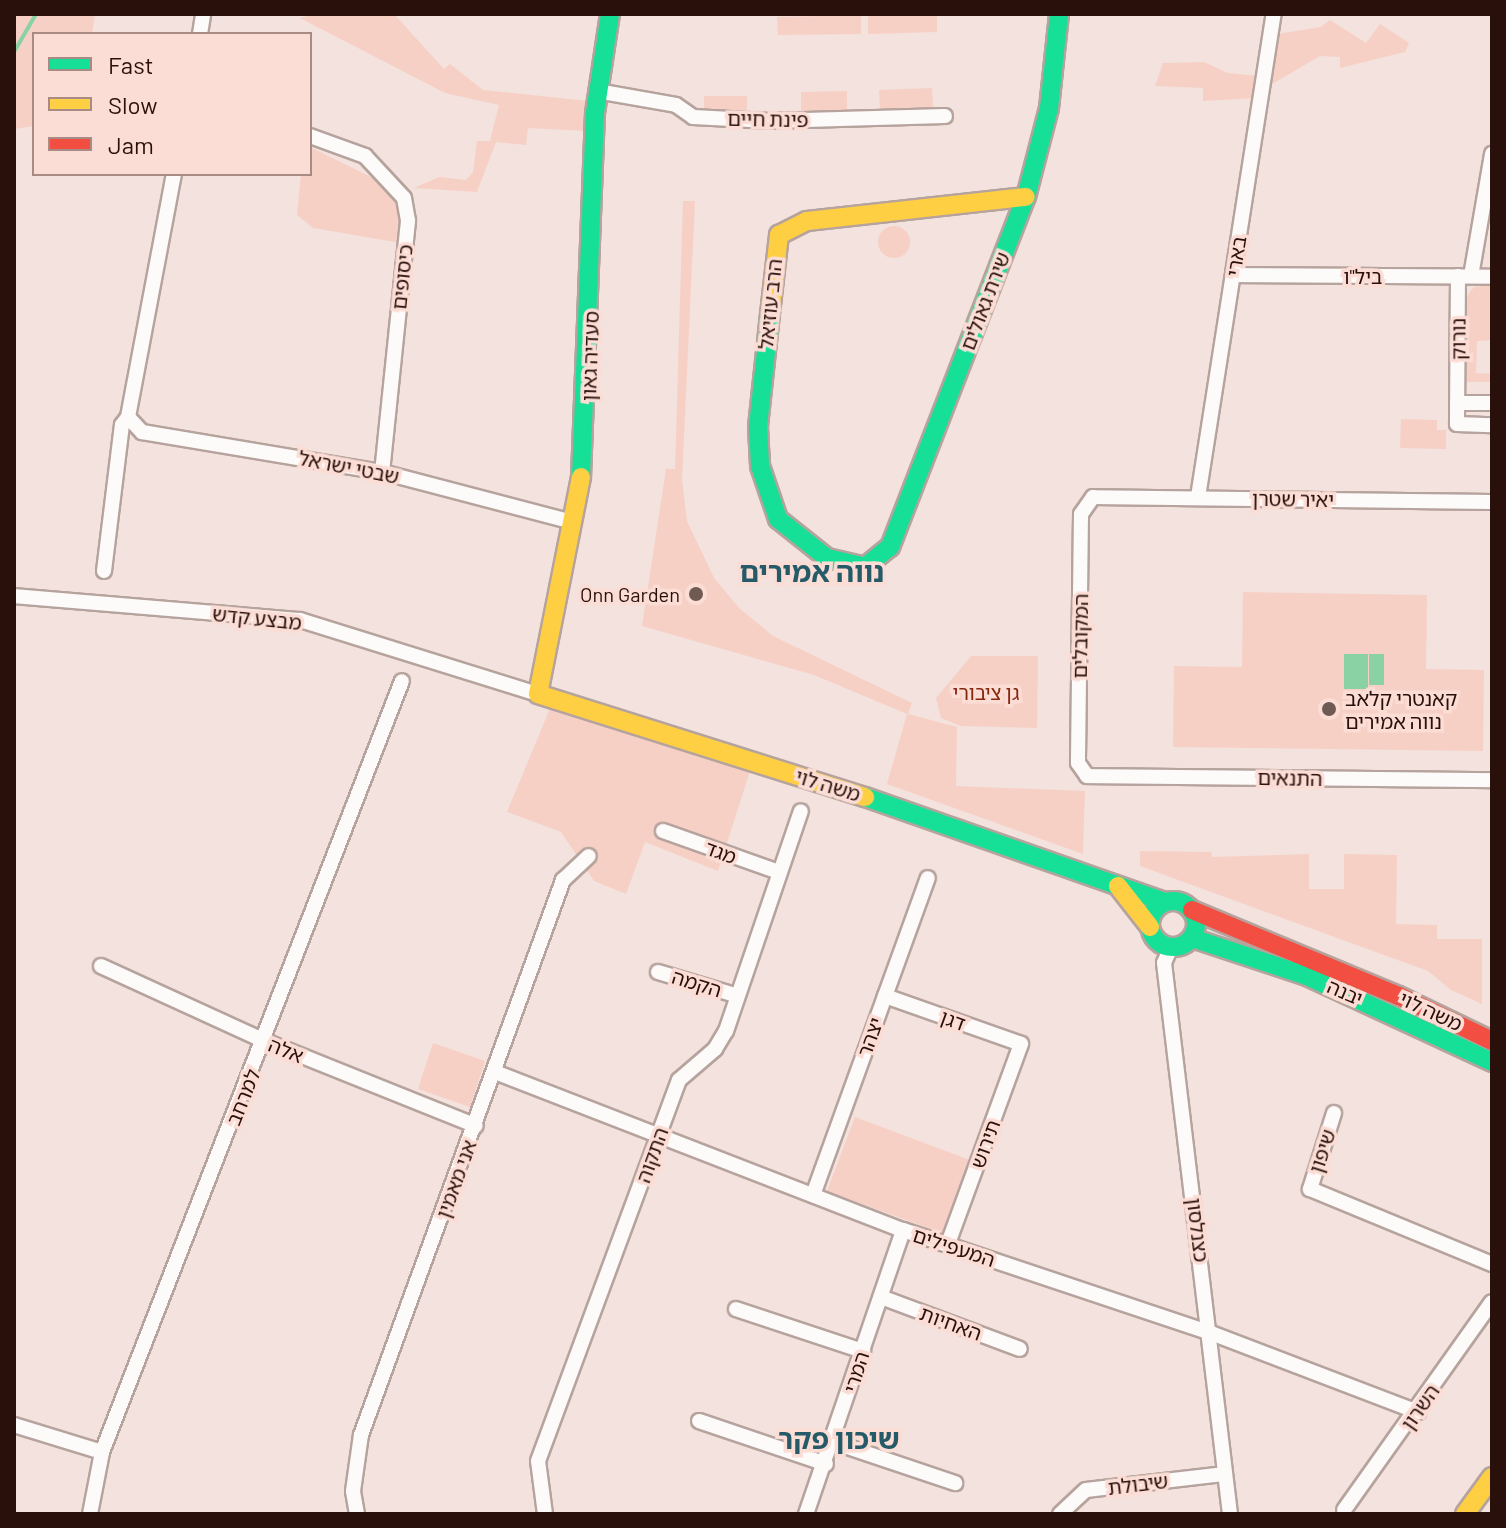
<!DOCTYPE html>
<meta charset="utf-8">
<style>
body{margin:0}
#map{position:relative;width:1506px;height:1528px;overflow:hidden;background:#f3e2dd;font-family:Barlow,"Noto Sans Hebrew",sans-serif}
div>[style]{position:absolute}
.green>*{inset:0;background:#f7d0c5}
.round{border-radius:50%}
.water>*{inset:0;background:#8ad2a4}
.stream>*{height:4px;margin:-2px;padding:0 2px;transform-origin:2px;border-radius:2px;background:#8ad2a4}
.roads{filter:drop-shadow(2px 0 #b6a39d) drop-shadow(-2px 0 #b6a39d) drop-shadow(0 2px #b6a39d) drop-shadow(0 -2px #b6a39d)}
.street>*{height:14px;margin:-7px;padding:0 7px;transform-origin:7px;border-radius:7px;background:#fdfbfa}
.fast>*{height:18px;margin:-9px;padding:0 9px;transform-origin:9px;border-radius:9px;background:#16e098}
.fast>.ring{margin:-9px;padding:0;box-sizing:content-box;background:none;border:18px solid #16e098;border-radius:50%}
.slow>*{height:18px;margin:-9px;padding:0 9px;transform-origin:9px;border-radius:9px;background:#ffcf43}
.jam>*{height:18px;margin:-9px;padding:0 9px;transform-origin:9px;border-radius:9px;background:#f24e42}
.dots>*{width:22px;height:22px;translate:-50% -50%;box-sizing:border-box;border:4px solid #fbddd5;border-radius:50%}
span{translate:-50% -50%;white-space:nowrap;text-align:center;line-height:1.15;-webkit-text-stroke:7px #fbddd5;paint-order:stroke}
.street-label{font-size:20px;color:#29100a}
.poi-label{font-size:20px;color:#29100a}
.right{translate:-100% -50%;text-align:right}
.left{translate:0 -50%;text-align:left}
.park-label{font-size:20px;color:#87290e}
.district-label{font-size:28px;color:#255b68;font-weight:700}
.frame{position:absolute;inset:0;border:16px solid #29100a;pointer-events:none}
.legend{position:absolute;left:32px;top:32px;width:280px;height:144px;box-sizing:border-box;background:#fbddd5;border:2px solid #a78b84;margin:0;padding:10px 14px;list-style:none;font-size:24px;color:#29100a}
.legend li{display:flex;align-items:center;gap:16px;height:40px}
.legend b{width:40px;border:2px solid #a78b84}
</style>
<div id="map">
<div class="green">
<div style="clip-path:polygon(14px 14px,95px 14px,92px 34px,34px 34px,34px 126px,14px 129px)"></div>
<div style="clip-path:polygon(315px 14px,394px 14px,444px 69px,450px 64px,483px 90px,588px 101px,587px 131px,528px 128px,526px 145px,496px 142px,477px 192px,414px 188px,439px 177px,466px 180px,473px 172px,477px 141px,490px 141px,499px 105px,445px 93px,300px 18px)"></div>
<div style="clip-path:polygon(937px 14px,937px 32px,868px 34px,868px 15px)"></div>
<div style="clip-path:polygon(861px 15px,861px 34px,778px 35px,777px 17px)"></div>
<div style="clip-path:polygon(1330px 20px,1366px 43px,1380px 24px,1409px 43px,1405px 52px,1340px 68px,1340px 57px,1320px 56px,1267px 87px,1277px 34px,1321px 27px)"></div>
<div style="clip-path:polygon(1204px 62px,1228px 73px,1259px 76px,1256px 98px,1203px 101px,1203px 88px,1155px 86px,1163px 63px)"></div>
<div style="clip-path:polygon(932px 88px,933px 107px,880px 110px,879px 90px)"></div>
<div style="clip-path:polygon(847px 91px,847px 113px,801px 114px,801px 92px)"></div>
<div style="clip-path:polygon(704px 96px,747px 96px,747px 113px,704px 113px)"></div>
<div style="clip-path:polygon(310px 147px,379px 181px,401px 208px,401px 243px,313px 228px,297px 215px,301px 174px,310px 174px)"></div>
<div style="clip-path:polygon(683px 201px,695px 201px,682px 480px,687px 521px,714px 578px,739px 608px,773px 636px,912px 703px,908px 714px,957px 727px,956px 786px,1085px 791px,1083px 854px,887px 784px,907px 714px,814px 675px,642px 626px,666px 469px,675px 469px)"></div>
<div class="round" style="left:878px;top:226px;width:32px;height:32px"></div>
<div style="clip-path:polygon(1492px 285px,1492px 340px,1477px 341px,1476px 373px,1492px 374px,1492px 382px,1465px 382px,1467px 296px,1474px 287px)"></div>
<div style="clip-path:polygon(1401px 419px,1437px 420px,1437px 430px,1446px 430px,1446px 449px,1400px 448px)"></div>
<div style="clip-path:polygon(1243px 592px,1427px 595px,1426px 669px,1484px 670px,1483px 751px,1173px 747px,1174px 666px,1242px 667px)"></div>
<div style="clip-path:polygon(971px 656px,1038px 656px,1037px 728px,961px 726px,941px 718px,936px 698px)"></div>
<div style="clip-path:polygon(551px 706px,751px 768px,718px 871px,645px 842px,626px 894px,594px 881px,561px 832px,507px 812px)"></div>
<div style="clip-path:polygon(1140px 851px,1211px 852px,1212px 857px,1309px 854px,1309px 889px,1344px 889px,1344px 854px,1397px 855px,1396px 924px,1437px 925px,1437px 939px,1482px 939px,1482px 1004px,1451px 990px,1428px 971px,1140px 866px)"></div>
<div style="clip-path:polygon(433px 1043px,485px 1061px,470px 1107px,418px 1089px)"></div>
<div style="clip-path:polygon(855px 1117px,970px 1160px,942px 1233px,827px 1191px)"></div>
</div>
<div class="water">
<div style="clip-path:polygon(1344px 654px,1368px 654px,1368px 689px,1344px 689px)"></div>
<div style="clip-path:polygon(1369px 654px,1384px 654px,1384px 685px,1369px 685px)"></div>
</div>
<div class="stream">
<div style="left:14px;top:52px;width:44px;rotate:-59.9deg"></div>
</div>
<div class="roads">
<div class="street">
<div style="left:200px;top:34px;width:20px;rotate:-81deg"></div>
<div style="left:597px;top:91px;width:80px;rotate:10deg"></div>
<div style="left:676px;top:105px;width:21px;rotate:35deg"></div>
<div style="left:693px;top:117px;width:77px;rotate:3deg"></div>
<div style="left:770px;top:121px;width:175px;rotate:-1.6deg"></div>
<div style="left:310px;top:136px;width:59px;rotate:20deg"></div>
<div style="left:365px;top:156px;width:57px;rotate:47.1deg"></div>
<div style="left:404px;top:198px;width:23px;rotate:80deg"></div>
<div style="left:408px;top:221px;width:252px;rotate:95.9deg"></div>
<div style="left:1234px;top:275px;width:258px;rotate:0.4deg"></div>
<div style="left:1458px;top:276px;width:148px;rotate:90.4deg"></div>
<div style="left:1457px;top:424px;width:35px;rotate:2deg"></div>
<div style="left:1471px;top:276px;width:124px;rotate:-80.2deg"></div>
<div style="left:1457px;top:403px;width:35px"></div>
<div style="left:128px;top:417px;width:21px;rotate:47deg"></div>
<div style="left:142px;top:432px;width:243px;rotate:9.5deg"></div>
<div style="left:382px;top:472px;width:197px;rotate:14.7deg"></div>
<div style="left:1198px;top:497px;width:489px;rotate:-81.1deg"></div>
<div style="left:1492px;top:502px;width:399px;rotate:-179.3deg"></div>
<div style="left:1093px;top:497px;width:21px;rotate:125deg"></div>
<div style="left:1081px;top:514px;width:249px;rotate:90.7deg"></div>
<div style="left:1078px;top:763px;width:16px;rotate:55deg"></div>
<div style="left:1087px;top:776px;width:405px;rotate:0.6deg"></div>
<div style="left:104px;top:571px;width:147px;rotate:-83deg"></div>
<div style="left:122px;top:425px;width:10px;rotate:-53deg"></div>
<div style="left:128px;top:417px;width:247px;rotate:-79.3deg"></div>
<div style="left:14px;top:596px;width:287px;rotate:4.8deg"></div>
<div style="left:300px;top:620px;width:249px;rotate:17.3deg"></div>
<div style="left:663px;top:831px;width:123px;rotate:19.5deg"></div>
<div style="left:1171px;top:947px;width:17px;rotate:114deg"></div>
<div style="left:1164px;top:963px;width:555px;rotate:83.17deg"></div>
<div style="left:101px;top:966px;width:180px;rotate:24.6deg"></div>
<div style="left:265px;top:1041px;width:227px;rotate:21.9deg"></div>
<div style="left:658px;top:972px;width:80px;rotate:16.6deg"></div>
<div style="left:885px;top:996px;width:144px;rotate:19.4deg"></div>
<div style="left:1021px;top:1044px;width:213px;rotate:110.1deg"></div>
<div style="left:495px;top:1072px;width:438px;rotate:21.2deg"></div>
<div style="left:903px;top:1230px;width:325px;rotate:18.5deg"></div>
<div style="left:1211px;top:1333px;width:222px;rotate:20.9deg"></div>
<div style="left:1334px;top:1113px;width:80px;rotate:107.5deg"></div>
<div style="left:1310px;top:1189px;width:197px;rotate:22.4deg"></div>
<div style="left:813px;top:1195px;width:337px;rotate:-70.1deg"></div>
<div style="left:881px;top:1297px;width:148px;rotate:20.5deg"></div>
<div style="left:736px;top:1309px;width:134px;rotate:18.3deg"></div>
<div style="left:699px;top:1421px;width:134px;rotate:18.7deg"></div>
<div style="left:14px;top:1425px;width:92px;rotate:17.1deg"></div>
<div style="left:833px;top:1442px;width:129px;rotate:18.6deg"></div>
<div style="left:1344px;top:1510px;width:255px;rotate:-54.6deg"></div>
<div style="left:90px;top:1514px;width:63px;rotate:-79deg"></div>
<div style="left:102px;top:1452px;width:827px;rotate:-68.74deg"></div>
<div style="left:357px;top:1514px;width:23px;rotate:-100deg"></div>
<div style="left:353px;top:1491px;width:57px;rotate:-81.9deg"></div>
<div style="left:361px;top:1435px;width:591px;rotate:-70deg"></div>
<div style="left:563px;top:880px;width:35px;rotate:-43deg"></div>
<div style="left:545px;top:1514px;width:53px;rotate:-97.5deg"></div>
<div style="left:538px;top:1461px;width:406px;rotate:-69.7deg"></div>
<div style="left:679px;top:1080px;width:48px;rotate:-40.7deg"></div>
<div style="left:715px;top:1049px;width:21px;rotate:-59deg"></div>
<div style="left:726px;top:1031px;width:232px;rotate:-71.2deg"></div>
<div style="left:806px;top:1514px;width:300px;rotate:-71.1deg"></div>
<div style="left:1060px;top:1514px;width:35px;rotate:-43deg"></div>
<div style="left:1086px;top:1490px;width:140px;rotate:-6.6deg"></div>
</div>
<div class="fast">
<div style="left:770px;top:314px;width:114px;rotate:96.1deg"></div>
<div style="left:758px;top:427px;width:39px;rotate:87deg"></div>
<div style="left:760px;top:466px;width:56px;rotate:71.2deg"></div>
<div style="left:778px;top:519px;width:63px;rotate:38.5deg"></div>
<div style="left:827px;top:558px;width:39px;rotate:13deg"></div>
<div style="left:865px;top:567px;width:32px;rotate:-39deg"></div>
<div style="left:890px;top:547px;width:375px;rotate:-68.8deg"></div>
<div style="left:1026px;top:197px;width:92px;rotate:-75.5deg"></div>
<div style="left:1049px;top:108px;width:95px;rotate:-83.9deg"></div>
<div style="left:581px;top:477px;width:364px;rotate:-87.8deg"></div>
<div style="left:595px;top:113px;width:100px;rotate:-81.4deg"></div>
<div style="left:865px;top:797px;width:317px;rotate:19.3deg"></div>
<div class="ring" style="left:1150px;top:901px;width:28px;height:28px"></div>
<div style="left:1192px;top:938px;width:121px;rotate:18.3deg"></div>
<div style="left:1307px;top:976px;width:204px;rotate:24.9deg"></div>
</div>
<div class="slow">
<div style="left:770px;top:314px;width:80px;rotate:-83.5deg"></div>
<div style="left:779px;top:235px;width:31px;rotate:-27deg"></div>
<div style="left:807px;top:221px;width:220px;rotate:-6.3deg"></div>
<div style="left:581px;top:477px;width:221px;rotate:101.2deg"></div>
<div style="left:538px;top:694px;width:343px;rotate:17.5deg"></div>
<div style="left:1118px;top:886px;width:52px;rotate:52deg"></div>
<div style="left:1465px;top:1514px;width:46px;rotate:-53.9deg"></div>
</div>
<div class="jam">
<div style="left:1192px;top:910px;width:224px;rotate:22.6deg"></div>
<div style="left:1399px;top:996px;width:103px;rotate:25.8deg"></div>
</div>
</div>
<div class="dots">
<div style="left:696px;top:594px;background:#705a54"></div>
<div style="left:1329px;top:709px;background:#705a54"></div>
</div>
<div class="street-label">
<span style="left:768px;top:119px;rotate:1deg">פינת חיים</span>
<span style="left:1236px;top:256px;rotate:-81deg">בארי</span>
<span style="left:1363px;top:276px">ביל"ו</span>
<span style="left:402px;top:277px;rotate:-84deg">כיסופים</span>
<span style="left:985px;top:301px;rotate:-69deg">שירת גאולים</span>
<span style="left:770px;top:304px;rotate:-84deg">הרב עוזיאל</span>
<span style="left:1458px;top:339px;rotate:-90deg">נורוק</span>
<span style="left:590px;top:356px;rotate:-88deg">סעדיה גאון</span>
<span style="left:349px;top:467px;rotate:11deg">שבטי ישראל</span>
<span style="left:1293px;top:499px;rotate:1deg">יאיר שטרן</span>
<span style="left:257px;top:618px;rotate:6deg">מבצע קדש</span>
<span style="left:1080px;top:636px;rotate:-89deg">המקובלים</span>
<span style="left:1290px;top:778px;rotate:1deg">התנאים</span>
<span style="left:828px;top:785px;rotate:17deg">משה לוי</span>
<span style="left:721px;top:852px;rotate:20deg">מגד</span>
<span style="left:697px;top:983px;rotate:17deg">הקמה</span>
<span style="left:1345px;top:992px;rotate:23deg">יבנה</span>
<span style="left:1431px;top:1011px;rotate:25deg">משה לוי</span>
<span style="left:953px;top:1020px;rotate:20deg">דגן</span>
<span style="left:870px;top:1037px;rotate:-70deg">יצהר</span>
<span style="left:286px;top:1050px;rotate:22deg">אלה</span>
<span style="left:243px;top:1097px;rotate:-68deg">למרחב</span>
<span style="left:985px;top:1144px;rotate:-70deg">תירוש</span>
<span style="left:1322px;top:1151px;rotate:-72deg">שיפון</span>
<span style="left:652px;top:1155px;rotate:-70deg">התקוה</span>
<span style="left:456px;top:1179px;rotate:-70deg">אני מאמין</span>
<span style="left:1198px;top:1230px;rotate:83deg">כצנלסון</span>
<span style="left:954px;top:1247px;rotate:18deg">המעפילים</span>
<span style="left:951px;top:1323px;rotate:20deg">האחיות</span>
<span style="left:856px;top:1372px;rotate:-72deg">המרי</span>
<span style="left:1420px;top:1407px;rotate:-55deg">השרון</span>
<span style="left:1138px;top:1484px;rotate:-7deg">שיבולת</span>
</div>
<div class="poi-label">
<span class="right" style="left:680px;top:594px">Onn Garden</span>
<span class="left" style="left:1345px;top:710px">קאנטרי קלאב<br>נווה אמירים</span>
</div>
<div class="park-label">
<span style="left:986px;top:692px">גן ציבורי</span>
</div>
<div class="district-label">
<span style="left:812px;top:571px">נווה אמירים</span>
<span style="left:839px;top:1438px">שיכון פקר</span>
</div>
<div class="frame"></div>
<ul class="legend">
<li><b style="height:10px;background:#16e098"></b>Fast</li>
<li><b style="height:10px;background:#ffcf43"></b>Slow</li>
<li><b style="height:10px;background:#f24e42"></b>Jam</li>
</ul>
</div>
